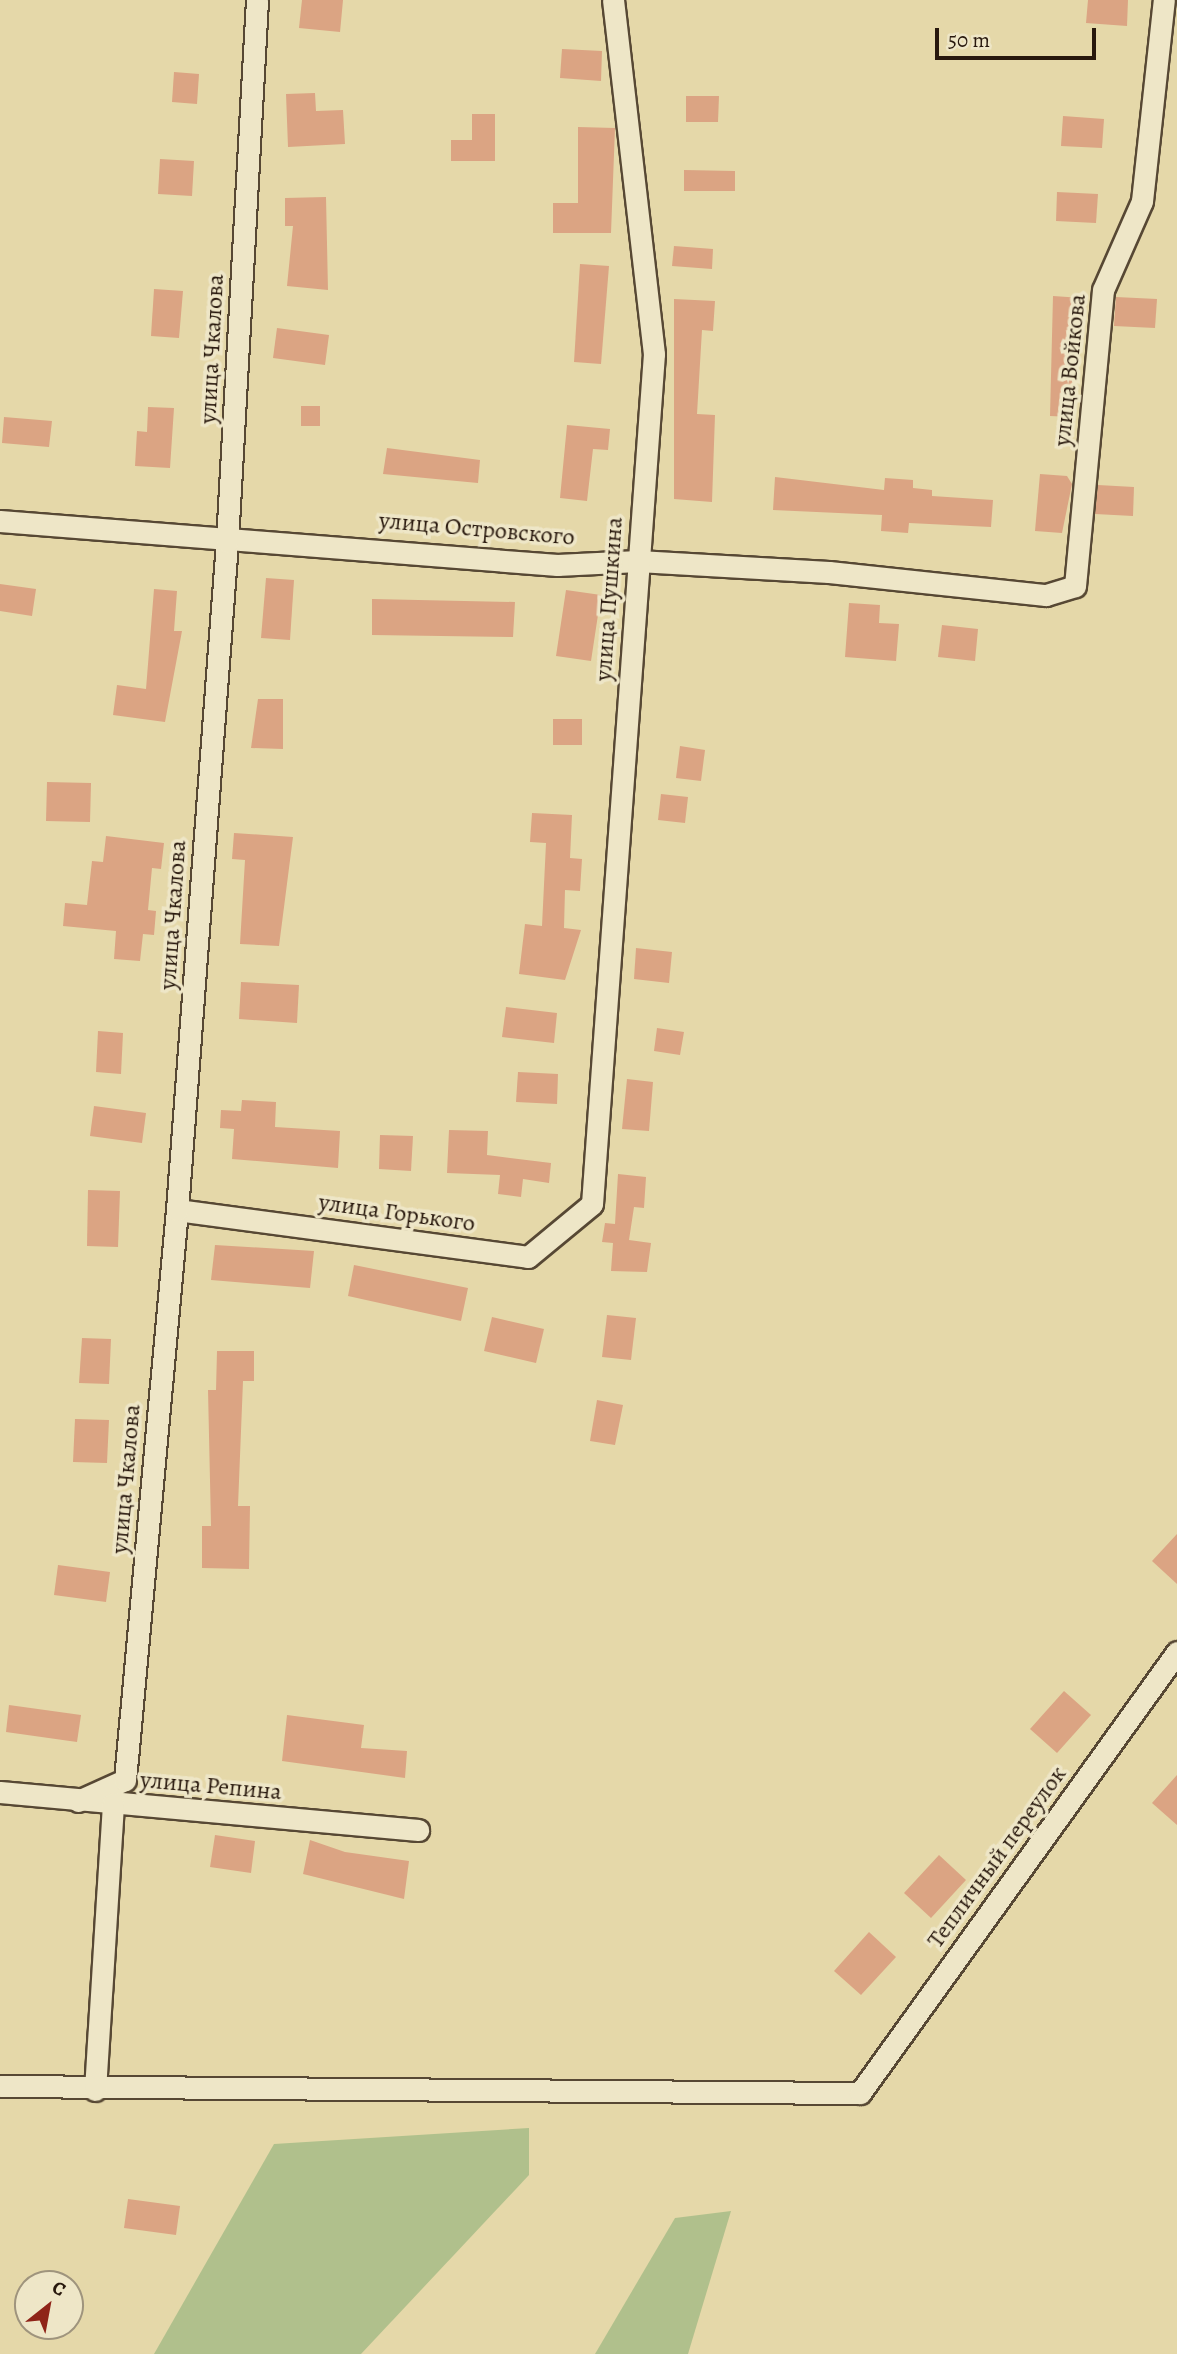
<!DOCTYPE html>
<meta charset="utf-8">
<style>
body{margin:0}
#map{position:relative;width:1177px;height:2354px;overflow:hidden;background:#e5d8a9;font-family:Alegreya,serif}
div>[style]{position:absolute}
.green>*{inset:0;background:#b0c08c}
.building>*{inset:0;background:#dba483}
.roads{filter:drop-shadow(2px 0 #574834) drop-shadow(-2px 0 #574834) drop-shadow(0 2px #574834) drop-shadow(0 -2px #574834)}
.minor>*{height:21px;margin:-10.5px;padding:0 10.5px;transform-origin:10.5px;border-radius:10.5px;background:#eee6c7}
span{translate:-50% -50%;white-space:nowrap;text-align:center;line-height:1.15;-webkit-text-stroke:7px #eee6c7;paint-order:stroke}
.street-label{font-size:24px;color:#28180d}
.north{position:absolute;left:14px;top:2270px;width:70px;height:70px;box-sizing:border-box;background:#eee6c7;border:2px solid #9f947d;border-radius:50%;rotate:31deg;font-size:19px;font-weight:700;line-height:28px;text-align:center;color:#28180d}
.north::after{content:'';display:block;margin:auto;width:24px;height:32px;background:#8f2418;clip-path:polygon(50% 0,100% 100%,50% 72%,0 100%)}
.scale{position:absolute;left:935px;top:28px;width:161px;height:32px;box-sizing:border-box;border:4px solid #28180d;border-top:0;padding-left:9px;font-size:21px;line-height:24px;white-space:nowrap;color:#28180d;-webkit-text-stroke:5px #eee6c7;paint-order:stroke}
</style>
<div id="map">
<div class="green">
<div style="clip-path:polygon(529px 2128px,529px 2175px,361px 2354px,154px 2354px,274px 2144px)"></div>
<div style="clip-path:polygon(731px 2211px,688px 2354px,595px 2354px,675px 2218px)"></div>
</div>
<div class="building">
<div style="clip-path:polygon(302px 0,343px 0,340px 32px,299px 28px)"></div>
<div style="clip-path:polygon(1088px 0,1128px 0,1127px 26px,1086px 23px)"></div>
<div style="clip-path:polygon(562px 49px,602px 51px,601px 81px,560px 78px)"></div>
<div style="clip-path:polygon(174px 72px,199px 74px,197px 104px,172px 102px)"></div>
<div style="clip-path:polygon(315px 93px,316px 111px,343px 110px,345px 144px,288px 147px,286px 94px)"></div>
<div style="clip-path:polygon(686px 96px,719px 96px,718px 122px,686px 122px)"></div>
<div style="clip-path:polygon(472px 114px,495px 114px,495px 161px,451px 161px,451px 140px,472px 140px)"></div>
<div style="clip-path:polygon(1063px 116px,1104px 119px,1102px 148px,1061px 146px)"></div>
<div style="clip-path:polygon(578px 127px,615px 128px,611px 233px,553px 233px,553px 203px,578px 203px)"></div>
<div style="clip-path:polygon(160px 159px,194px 161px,192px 196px,158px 194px)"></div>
<div style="clip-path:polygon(684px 170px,735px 171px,735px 191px,684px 191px)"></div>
<div style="clip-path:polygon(1057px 192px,1098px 194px,1096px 223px,1056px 221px)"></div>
<div style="clip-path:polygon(326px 197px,328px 290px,287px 286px,293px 226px,285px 226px,285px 198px)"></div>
<div style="clip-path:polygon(674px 246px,713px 249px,712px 269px,672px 266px)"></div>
<div style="clip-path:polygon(580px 264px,609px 266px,601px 364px,574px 362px)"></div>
<div style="clip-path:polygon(154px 289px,183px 291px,179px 338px,151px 336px)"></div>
<div style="clip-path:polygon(1053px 296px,1082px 298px,1073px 417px,1050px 416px)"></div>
<div style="clip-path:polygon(1116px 297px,1157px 299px,1155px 328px,1114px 326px)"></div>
<div style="clip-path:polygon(674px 299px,715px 301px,713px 331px,702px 330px,697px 414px,715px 415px,712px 502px,674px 499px)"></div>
<div style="clip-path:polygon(277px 328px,329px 335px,325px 365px,273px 358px)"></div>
<div style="clip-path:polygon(301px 406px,320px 406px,320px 426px,301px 426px)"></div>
<div style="clip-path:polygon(148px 407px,174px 408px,170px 468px,135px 466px,137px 431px,147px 432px)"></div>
<div style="clip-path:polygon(4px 417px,52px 421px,49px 447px,2px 443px)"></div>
<div style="clip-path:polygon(567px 425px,610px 429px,608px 450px,593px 449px,587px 501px,560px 498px)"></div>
<div style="clip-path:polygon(387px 448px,480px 460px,478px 483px,383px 474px)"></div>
<div style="clip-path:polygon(1040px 474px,1067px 476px,1072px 484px,1062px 533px,1035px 531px)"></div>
<div style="clip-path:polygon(775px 477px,884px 490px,885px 478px,913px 480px,913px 488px,932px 490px,932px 496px,993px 500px,991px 527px,909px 523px,908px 533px,881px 531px,882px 515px,773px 510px)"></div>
<div style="clip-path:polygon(1098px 485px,1134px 487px,1133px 516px,1095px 514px)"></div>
<div style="clip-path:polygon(266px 578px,294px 580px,290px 640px,261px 638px)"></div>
<div style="clip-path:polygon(0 584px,36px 589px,32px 616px,0 611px)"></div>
<div style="clip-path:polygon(154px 589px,177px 591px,174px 631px,182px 631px,165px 722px,113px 715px,117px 685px,146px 689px)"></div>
<div style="clip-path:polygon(566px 590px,601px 595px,591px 661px,556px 656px)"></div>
<div style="clip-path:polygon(372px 599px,515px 602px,513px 637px,372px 635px)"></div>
<div style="clip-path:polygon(849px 603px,880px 605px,879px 623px,899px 624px,896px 661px,845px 657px)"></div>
<div style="clip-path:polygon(942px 625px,978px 629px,975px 661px,938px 657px)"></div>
<div style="clip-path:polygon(258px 699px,283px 699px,283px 749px,251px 748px)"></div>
<div style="clip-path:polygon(553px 719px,582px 719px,582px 745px,553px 745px)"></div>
<div style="clip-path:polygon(680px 746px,705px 750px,701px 781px,676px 778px)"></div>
<div style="clip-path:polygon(47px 782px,91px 783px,90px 822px,46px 821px)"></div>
<div style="clip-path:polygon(661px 794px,688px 797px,685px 823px,658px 820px)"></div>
<div style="clip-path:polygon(532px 813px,572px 815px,570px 858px,582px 859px,580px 891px,565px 890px,564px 928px,581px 930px,565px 980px,519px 974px,525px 924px,542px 926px,546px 843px,530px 842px)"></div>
<div style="clip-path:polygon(234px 833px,293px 837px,279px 946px,240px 944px,245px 860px,232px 859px)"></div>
<div style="clip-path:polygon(106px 836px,164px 843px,161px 869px,152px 868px,148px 910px,156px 911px,154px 935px,143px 934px,140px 961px,114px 959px,116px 931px,63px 926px,65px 903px,87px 905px,92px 861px,103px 862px)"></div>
<div style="clip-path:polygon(636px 948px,672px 952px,669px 983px,634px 979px)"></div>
<div style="clip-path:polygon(241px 982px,299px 985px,297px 1023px,239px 1019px)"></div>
<div style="clip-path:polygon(506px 1007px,557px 1013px,554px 1043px,502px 1037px)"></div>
<div style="clip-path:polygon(657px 1028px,684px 1032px,680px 1055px,654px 1051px)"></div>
<div style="clip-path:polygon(98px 1031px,123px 1033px,121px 1074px,96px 1072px)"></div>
<div style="clip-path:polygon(518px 1072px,558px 1074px,557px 1104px,516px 1102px)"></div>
<div style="clip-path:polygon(627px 1079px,653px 1082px,649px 1131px,622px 1129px)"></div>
<div style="clip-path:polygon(242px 1100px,276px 1102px,275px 1127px,340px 1131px,338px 1168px,232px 1159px,234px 1129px,220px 1128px,221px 1110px,241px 1111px)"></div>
<div style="clip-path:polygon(94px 1106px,146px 1113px,142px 1143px,90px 1136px)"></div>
<div style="clip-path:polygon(449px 1130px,488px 1131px,487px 1155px,551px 1163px,549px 1183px,523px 1179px,521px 1197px,498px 1194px,500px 1175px,447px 1173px)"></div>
<div style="clip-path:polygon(380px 1135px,413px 1136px,411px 1171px,379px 1169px)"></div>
<div style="clip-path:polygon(618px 1174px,646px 1177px,644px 1208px,634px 1207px,629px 1240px,651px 1243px,647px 1272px,611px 1271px,613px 1243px,602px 1242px,605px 1223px,615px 1224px)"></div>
<div style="clip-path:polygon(88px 1190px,120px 1191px,118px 1247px,87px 1246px)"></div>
<div style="clip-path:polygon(215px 1245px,314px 1251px,310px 1288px,211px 1280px)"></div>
<div style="clip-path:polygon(354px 1265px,468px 1288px,461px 1321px,348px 1296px)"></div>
<div style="clip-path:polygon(607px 1315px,636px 1318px,631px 1360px,602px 1357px)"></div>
<div style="clip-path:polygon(492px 1317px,544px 1329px,536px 1363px,484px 1351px)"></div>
<div style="clip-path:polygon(82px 1338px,111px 1339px,109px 1384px,79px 1383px)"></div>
<div style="clip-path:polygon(217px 1351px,254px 1351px,254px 1381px,243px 1381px,238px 1506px,250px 1506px,249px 1569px,202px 1568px,202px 1526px,211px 1526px,208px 1390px,216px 1390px)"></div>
<div style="clip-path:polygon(597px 1400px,623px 1405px,615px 1445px,590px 1441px)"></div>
<div style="clip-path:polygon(75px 1419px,109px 1420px,107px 1463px,73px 1462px)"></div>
<div style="clip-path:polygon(1177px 1534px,1177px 1584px,1152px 1561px)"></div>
<div style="clip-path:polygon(58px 1565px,110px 1572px,106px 1602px,54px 1595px)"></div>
<div style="clip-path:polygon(1064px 1691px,1091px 1715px,1057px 1753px,1030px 1729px)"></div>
<div style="clip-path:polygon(9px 1705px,81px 1715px,77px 1742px,6px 1732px)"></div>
<div style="clip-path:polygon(287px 1715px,364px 1725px,361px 1748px,407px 1751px,405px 1778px,282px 1761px)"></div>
<div style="clip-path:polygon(1177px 1775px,1177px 1825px,1152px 1803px)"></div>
<div style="clip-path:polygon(215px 1835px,255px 1841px,251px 1873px,210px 1867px)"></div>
<div style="clip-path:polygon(310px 1840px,345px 1852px,409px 1861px,404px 1899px,303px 1874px)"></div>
<div style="clip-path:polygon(939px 1855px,966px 1880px,931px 1918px,904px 1893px)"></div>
<div style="clip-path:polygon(869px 1932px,896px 1957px,861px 1995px,834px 1971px)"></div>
<div style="clip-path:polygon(128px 2199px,180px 2206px,176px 2235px,124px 2228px)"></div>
</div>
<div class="roads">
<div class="minor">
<div style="left:0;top:521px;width:559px;rotate:4.52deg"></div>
<div style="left:557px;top:565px;width:81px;rotate:-2.8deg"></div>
<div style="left:638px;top:561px;width:191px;rotate:3.3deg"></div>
<div style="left:829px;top:572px;width:218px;rotate:6.1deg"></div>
<div style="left:1046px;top:595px;width:30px;rotate:-17deg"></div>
<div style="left:1075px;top:586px;width:297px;rotate:-84.6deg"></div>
<div style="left:1103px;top:290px;width:97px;rotate:-66.3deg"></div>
<div style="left:1142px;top:201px;width:202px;rotate:-83.8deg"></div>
<div style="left:177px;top:1210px;width:354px;rotate:7.6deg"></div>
<div style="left:528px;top:1257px;width:83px;rotate:-39.6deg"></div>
<div style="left:592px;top:1204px;width:852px;rotate:-85.83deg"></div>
<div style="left:654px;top:354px;width:356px;rotate:-96.6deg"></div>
<div style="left:0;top:1792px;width:420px;rotate:5.2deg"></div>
<div style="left:78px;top:1801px;width:51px;rotate:-24.1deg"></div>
<div style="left:125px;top:1780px;width:572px;rotate:-84.79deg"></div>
<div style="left:177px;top:1210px;width:670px;rotate:-85.72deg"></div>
<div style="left:227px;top:542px;width:543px;rotate:-86.83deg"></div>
<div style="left:0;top:2086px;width:860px;rotate:0.47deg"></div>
<div style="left:860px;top:2093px;width:543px;rotate:-54.29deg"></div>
<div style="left:95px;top:2090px;width:287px;rotate:-86.4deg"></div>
</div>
</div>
<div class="street-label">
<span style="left:212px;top:349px;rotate:-87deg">улица Чкалова</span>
<span style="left:1070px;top:370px;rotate:-84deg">улица Войкова</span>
<span style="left:477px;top:529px;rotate:5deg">улица Островского</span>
<span style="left:609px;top:599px;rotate:-86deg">улица Пушкина</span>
<span style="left:173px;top:915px;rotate:-86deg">улица Чкалова</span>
<span style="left:397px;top:1213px;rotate:8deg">улица Горького</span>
<span style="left:126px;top:1479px;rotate:-85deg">улица Чкалова</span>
<span style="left:211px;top:1786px;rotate:5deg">улица Репина</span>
<span style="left:997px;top:1857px;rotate:-54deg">Тепличный переулок</span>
</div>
<div class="north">С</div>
<div class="scale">50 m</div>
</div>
